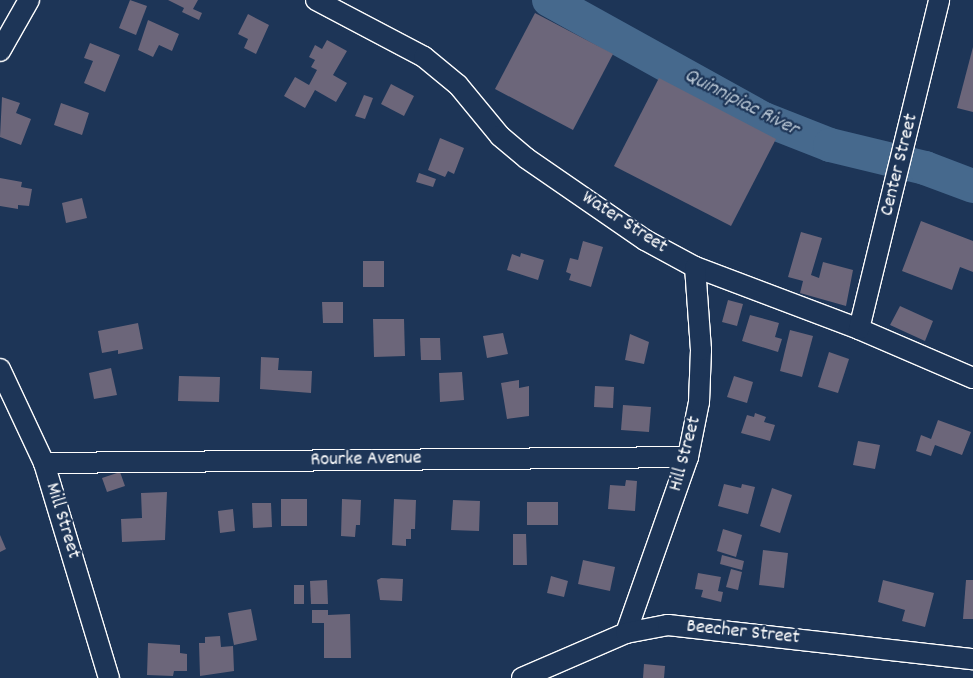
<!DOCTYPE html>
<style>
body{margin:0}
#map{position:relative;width:973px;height:678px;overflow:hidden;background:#1d3557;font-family:Dekko,sans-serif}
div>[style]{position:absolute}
.green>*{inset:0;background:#517678}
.river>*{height:34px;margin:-17px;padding:0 17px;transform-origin:17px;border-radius:17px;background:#46698d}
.building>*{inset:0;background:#6c667a}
.roads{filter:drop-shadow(1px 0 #fff) drop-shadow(-1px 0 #fff) drop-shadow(0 1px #fff) drop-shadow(0 -1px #fff)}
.minor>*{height:20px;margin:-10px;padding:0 10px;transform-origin:10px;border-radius:10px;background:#1d3557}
span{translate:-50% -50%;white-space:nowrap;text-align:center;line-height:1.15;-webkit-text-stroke:4.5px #1d3557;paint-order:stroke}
.street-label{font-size:20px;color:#fff}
.water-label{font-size:21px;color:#b5c3d1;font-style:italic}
</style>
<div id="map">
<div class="green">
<div style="clip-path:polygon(922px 153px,973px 173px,973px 200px,917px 181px)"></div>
</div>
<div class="river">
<div style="left:549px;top:0;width:246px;rotate:29deg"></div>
<div style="left:764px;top:119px;width:71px;rotate:21.5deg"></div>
<div style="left:830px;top:145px;width:98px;rotate:13.6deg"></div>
<div style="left:925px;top:168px;width:51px;rotate:20.6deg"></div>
</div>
<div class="building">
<div style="clip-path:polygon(130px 0,147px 6px,136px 35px,119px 28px)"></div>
<div style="clip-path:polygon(168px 0,198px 0,193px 9px,202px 13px,199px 20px,182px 12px,184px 8px)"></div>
<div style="clip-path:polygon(535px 13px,613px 54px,573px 130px,495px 89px)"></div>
<div style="clip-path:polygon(248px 14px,269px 25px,256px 54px,244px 48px,248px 39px,238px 34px)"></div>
<div style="clip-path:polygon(148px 20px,179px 34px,172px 51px,159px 45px,153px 57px,138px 50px)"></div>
<div style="clip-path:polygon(327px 40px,347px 51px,333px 75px,347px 83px,336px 102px,315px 90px,305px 108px,284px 96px,295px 77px,309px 85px,317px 70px,311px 67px,315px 60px,309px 57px,315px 45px,322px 49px)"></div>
<div style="clip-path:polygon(90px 43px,120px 55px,105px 92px,84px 83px,93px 61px,84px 58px)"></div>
<div style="clip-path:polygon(973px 47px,973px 112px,957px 108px)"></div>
<div style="clip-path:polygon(659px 78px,776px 139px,731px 226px,614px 166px)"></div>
<div style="clip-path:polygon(391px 84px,414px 96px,404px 116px,381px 104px)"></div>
<div style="clip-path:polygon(364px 95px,373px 98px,365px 119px,355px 116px)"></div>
<div style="clip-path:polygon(2px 97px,20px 103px,16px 113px,31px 119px,21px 145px,0 137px)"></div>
<div style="clip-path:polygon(61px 103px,89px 113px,82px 135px,54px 125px)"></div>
<div style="clip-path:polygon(440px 138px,464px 148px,454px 174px,448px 171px,445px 177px,428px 170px)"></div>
<div style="clip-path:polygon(419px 173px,436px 179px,433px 187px,416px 182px)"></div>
<div style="clip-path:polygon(0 178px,22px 182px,21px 187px,32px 189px,29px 206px,18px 205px,18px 209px,0 206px)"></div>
<div style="clip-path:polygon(82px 198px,87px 218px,66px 223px,62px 203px)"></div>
<div style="clip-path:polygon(921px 221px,973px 241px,973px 272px,960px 267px,952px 290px,902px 271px)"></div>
<div style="clip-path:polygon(801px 232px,822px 238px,811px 275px,819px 278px,823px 262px,853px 270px,846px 306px,800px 293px,803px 281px,788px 277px)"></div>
<div style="clip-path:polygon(583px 241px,603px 247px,591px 287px,569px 280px,571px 274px,566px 272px,570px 258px,578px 260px)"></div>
<div style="clip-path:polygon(521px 253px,544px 260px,538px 280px,507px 270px,512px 254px,520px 257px)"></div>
<div style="clip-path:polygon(363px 261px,384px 261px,384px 287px,363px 287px)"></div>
<div style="clip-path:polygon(728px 300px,743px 304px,737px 326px,722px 322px)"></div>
<div style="clip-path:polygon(322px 302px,343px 302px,343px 323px,323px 323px)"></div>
<div style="clip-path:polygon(900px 306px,933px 321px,925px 341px,890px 325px)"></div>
<div style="clip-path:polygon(750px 315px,779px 323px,775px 337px,782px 339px,778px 352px,742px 341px)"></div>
<div style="clip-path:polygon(373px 319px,404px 319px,405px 356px,374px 357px)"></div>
<div style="clip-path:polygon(138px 323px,143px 349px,118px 354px,118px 350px,102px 353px,98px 331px)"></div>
<div style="clip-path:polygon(790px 330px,813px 336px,802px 377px,780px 371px)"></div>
<div style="clip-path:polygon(503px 333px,508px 354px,487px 358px,483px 336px)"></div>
<div style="clip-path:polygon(630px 334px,649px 342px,644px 364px,625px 360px)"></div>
<div style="clip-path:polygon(420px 338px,440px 338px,441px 360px,421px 360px)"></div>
<div style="clip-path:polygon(829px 352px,849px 359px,838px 393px,818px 387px)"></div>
<div style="clip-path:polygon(261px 357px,279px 358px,278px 370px,312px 371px,311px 393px,260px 389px)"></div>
<div style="clip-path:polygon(111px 368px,117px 395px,94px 399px,89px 373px)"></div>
<div style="clip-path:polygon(462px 372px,464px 400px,440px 402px,439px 373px)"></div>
<div style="clip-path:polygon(179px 376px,220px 377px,219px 402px,178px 401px)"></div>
<div style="clip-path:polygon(734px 376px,753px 382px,747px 403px,727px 397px)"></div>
<div style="clip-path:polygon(519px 380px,519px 388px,529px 386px,529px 416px,507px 419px,501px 383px)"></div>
<div style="clip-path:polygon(595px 386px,614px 387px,613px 408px,594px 407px)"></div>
<div style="clip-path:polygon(623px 405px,651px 407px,649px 432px,621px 430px)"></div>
<div style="clip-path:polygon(755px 413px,766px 417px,764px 422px,775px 425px,770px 441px,741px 433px,747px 415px,754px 417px)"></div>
<div style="clip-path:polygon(938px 420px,971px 432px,962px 455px,935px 445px,931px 456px,916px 451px,921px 435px,931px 439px)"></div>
<div style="clip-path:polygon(858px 441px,880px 445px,875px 469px,853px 465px)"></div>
<div style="clip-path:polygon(120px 472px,125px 486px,107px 492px,102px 478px)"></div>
<div style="clip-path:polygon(626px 480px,637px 481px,635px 511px,608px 509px,610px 485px,625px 486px)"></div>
<div style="clip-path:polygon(724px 484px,741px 488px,742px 484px,755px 487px,748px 514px,718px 506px)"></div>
<div style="clip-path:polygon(772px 488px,792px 495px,780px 533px,760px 526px)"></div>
<div style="clip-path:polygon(167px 492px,165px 540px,122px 542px,121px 519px,142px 518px,141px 493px)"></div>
<div style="clip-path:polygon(281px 499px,307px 499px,307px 526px,281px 526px)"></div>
<div style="clip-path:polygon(342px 499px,361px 500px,360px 525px,356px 525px,355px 537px,341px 536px)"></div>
<div style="clip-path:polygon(394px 499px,416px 500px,415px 529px,411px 529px,411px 539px,406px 539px,406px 546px,392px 545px)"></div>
<div style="clip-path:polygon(453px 500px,480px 501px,479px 531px,451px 530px)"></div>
<div style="clip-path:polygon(527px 502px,558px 502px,558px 525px,527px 525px)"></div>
<div style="clip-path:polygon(252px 503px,271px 503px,272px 527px,253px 528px)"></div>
<div style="clip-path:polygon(233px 509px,235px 531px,220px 533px,218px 511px)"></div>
<div style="clip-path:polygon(723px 529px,742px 535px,736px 557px,717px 551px)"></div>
<div style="clip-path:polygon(513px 534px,526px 534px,527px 565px,513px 565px)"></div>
<div style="clip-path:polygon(0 535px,6px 549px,0 552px)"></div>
<div style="clip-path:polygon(763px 550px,788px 553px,784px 588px,759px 585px)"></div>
<div style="clip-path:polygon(722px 555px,744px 561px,742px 570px,720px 564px)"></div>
<div style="clip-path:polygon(583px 560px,615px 567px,610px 591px,578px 584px)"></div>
<div style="clip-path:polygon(731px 569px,742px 572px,738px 590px,726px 587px)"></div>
<div style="clip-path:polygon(698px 573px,721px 577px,718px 591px,723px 592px,721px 602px,701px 597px,703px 590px,695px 589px)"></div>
<div style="clip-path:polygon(551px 576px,568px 581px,564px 597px,547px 593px)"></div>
<div style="clip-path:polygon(381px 578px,403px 579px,402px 601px,380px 600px,377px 580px)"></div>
<div style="clip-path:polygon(327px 580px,328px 604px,311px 604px,310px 581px)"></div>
<div style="clip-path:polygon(883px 580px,934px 593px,925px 627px,902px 621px,905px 610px,878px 602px)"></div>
<div style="clip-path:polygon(966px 580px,973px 580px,973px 619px,963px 619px)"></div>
<div style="clip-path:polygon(294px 585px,304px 585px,304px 604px,294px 604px)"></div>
<div style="clip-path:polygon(251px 609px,257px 640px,234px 645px,228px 613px)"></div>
<div style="clip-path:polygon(312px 610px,328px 610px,328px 615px,350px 614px,351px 658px,324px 658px,324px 623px,312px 623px)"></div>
<div style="clip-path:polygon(220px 636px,221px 647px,233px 646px,234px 671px,200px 676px,199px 643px,205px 643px,205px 637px)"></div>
<div style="clip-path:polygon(148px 643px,180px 645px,180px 653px,187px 654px,187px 671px,174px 671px,173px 676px,147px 675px)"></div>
<div style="clip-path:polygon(644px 664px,665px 666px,664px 678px,643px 678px)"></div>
</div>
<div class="roads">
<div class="minor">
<div style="left:316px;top:0;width:122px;rotate:27.8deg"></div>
<div style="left:424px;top:57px;width:44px;rotate:39.5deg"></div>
<div style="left:458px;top:85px;width:66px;rotate:50.5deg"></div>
<div style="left:500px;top:136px;width:34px;rotate:40deg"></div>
<div style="left:526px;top:158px;width:145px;rotate:34.6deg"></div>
<div style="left:645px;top:240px;width:57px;rotate:28.4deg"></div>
<div style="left:695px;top:267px;width:175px;rotate:20.7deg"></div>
<div style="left:859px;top:329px;width:124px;rotate:23.3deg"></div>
<div style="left:0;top:51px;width:59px;rotate:-60.4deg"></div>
<div style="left:859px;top:329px;width:339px;rotate:-76.3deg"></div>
<div style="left:0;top:369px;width:104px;rotate:64.9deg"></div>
<div style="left:44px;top:463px;width:225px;rotate:73.2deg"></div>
<div style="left:44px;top:463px;width:644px;rotate:-0.53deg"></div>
<div style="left:626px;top:633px;width:187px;rotate:-70.6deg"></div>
<div style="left:688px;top:457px;width:56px;rotate:-78.7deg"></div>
<div style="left:699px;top:402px;width:52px;rotate:-87.8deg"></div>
<div style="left:701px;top:350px;width:83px;rotate:-94.1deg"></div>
<div style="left:522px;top:678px;width:113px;rotate:-23.4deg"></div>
<div style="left:626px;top:633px;width:43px;rotate:-10.8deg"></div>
<div style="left:668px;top:625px;width:307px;rotate:6.4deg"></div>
</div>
</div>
<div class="street-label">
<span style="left:900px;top:165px;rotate:-76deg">Center Street</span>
<span style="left:624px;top:223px;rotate:33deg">Water Street</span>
<span style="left:686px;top:454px;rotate:-75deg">Hill Street</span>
<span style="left:366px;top:460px;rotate:-1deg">Rourke Avenue</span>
<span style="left:62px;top:521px;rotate:73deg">Mill Street</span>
<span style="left:743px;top:633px;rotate:6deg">Beecher Street</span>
</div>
<div class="water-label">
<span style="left:741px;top:103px;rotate:27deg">Quinnipiac River</span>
</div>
</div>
